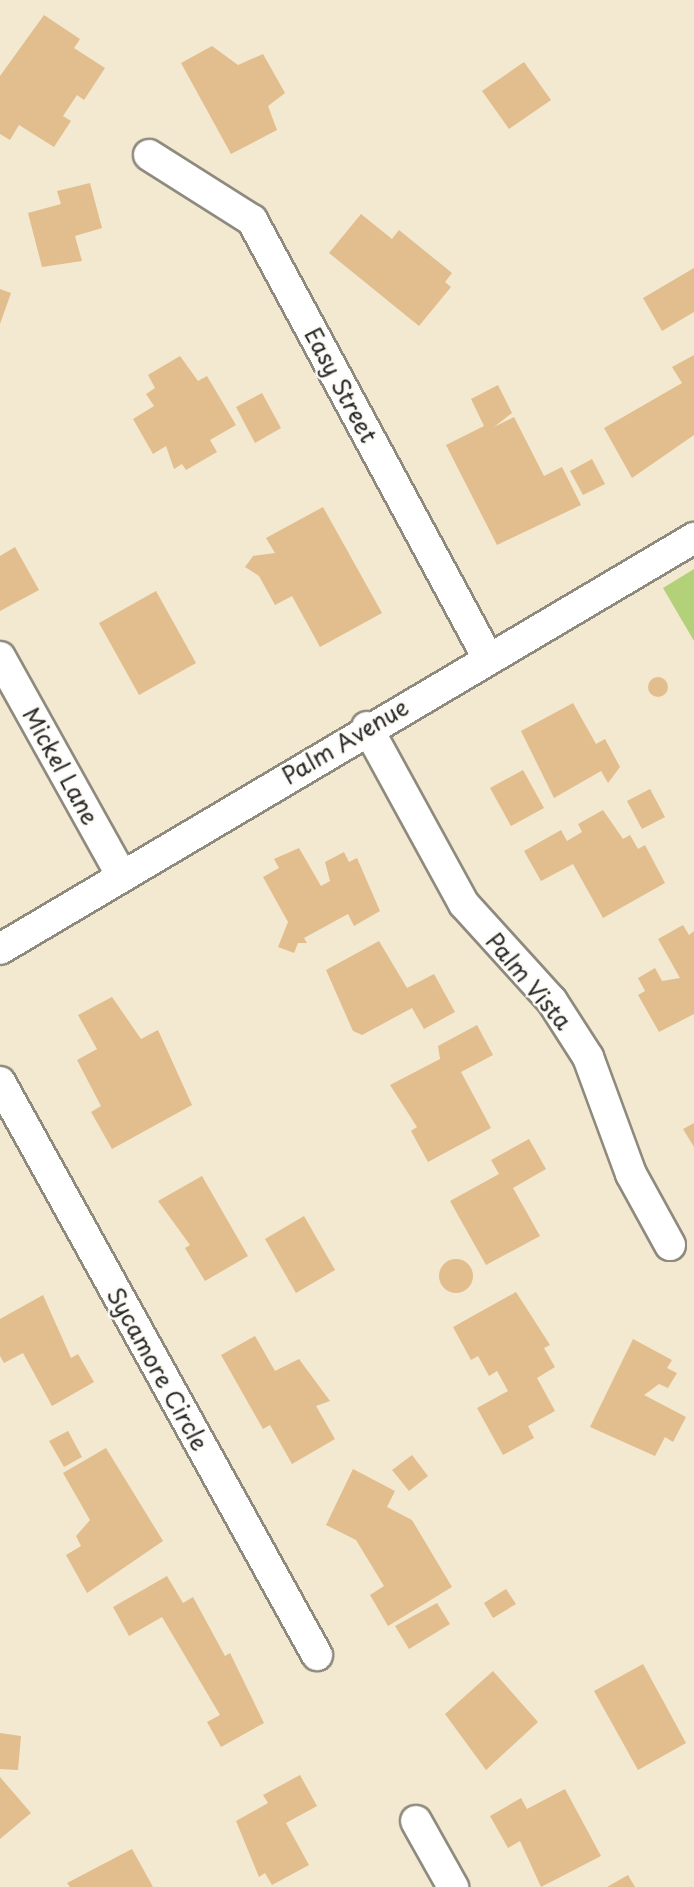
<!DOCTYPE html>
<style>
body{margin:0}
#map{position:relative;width:694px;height:1887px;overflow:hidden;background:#f3e9d1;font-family:"Playpen Sans",sans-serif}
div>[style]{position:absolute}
.green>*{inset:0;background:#b3d178}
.building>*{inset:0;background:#e2bd8d}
.round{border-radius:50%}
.roads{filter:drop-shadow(2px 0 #8f8a7e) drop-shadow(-2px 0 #8f8a7e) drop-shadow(0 2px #8f8a7e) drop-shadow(0 -2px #8f8a7e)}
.street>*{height:30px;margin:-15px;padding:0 15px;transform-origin:15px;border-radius:15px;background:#fff}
span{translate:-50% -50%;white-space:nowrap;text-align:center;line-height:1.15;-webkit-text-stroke:5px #fdfcf7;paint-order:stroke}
.street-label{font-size:23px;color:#2b2b2b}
</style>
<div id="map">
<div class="green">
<div style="clip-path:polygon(694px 569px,694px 641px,663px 588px)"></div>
</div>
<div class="building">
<div style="clip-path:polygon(44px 15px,80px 39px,74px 48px,105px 68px,84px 100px,77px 95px,63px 116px,71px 121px,54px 147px,19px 125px,10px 140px,0 134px,0 76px)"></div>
<div style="clip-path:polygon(212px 46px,238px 65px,263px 54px,285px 93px,268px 106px,277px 130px,231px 154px,181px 63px)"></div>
<div style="clip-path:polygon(524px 62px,551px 100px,509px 129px,482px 91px)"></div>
<div style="clip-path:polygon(90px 183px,102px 228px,75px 236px,82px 261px,42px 267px,28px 213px,61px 204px,57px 191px)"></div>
<div style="clip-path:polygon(361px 214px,392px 239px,399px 230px,452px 273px,445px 282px,451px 287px,419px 326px,329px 253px)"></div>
<div style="clip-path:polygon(694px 268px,694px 312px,662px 331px,643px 298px)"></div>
<div style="clip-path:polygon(0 289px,11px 293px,0 324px)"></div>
<div style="clip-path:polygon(694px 355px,694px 435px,632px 478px,604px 428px,682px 383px,672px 367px)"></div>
<div style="clip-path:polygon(180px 356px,198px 381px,207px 376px,236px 425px,210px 440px,217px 452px,186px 470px,182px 464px,174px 469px,166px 446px,153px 454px,133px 419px,154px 406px,146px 394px,155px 388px,148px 375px)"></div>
<div style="clip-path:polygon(498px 385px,512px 413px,494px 427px,514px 417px,544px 476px,562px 467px,581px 505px,497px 545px,446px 445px,484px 426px,471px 399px)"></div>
<div style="clip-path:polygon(262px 393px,281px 428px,255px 443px,236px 407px)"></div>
<div style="clip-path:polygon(592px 459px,605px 484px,583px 495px,570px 471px)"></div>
<div style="clip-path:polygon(323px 507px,382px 613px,320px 647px,292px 596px,275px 605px,259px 576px,245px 567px,253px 556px,275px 553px,266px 538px)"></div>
<div style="clip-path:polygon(15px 547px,39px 590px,0 611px,0 556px)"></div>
<div style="clip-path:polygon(156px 591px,196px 663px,139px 695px,99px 623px)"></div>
<div class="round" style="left:648px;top:677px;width:20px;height:20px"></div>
<div style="clip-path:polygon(573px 703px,596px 744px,605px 739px,620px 767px,608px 783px,601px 771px,554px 798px,521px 731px)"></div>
<div style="clip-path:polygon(523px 770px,544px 808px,511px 826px,490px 788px)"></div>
<div style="clip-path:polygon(650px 789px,665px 817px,642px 829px,627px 801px)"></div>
<div style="clip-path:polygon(603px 810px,623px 839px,630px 835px,638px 849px,645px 845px,665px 883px,603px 918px,573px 864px,541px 881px,524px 851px,561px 830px,567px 841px,582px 832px,578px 824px)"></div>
<div style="clip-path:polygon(299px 848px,321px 886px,330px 881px,325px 862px,344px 852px,349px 862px,357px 858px,380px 911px,354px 926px,348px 914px,304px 938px,307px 943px,298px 943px,294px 953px,278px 947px,288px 922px,263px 877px,279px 868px,274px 859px)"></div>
<div style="clip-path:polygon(683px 925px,689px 935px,694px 931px,694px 1014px,659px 1032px,638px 995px,645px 991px,638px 978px,655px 968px,662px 981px,680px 978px,658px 939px)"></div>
<div style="clip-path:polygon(379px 941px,407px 988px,434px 974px,455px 1012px,424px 1029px,412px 1008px,362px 1035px,353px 1031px,326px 970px)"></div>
<div style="clip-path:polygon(112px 997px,141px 1039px,158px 1030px,192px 1105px,112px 1149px,91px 1112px,101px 1106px,77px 1060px,97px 1049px,78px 1015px)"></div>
<div style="clip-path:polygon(477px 1025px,493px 1055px,461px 1072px,491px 1128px,428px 1162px,411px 1131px,417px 1127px,390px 1085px,440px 1059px,438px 1046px)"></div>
<div style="clip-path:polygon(694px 1123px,694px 1147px,683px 1129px)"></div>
<div style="clip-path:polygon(529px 1139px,546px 1169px,513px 1188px,540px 1236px,486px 1265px,450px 1201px,499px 1174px,491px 1160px)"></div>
<div style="clip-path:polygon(202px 1176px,248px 1256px,205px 1281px,185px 1248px,190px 1245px,158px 1201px)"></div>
<div style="clip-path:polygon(304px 1216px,335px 1270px,296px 1293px,265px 1239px)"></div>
<div class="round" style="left:439px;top:1259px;width:34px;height:34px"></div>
<div style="clip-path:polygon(516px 1292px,550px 1345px,544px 1348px,555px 1367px,537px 1378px,555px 1411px,528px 1426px,534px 1438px,503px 1455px,477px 1408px,508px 1391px,497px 1371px,489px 1376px,478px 1356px,471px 1360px,453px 1327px)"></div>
<div style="clip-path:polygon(43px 1295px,71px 1358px,78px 1354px,94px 1382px,52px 1406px,23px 1353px,4px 1363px,0 1356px,0 1319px)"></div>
<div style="clip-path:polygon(255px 1336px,275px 1371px,299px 1359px,330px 1401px,316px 1406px,335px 1439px,292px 1464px,270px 1425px,263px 1429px,221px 1355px)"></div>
<div style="clip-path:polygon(633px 1339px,672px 1360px,667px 1368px,677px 1373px,668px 1388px,659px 1384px,644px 1395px,686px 1417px,673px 1442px,665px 1437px,655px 1456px,590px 1427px)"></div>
<div style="clip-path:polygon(68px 1431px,82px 1457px,64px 1467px,49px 1441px)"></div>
<div style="clip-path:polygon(106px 1448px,163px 1541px,87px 1593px,66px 1555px,81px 1546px,76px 1536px,90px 1520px,63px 1473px)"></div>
<div style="clip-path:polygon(412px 1455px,428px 1476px,409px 1491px,392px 1470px)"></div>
<div style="clip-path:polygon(353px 1469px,395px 1491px,387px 1507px,412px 1520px,452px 1587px,388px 1626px,370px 1595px,384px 1586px,356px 1540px,326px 1525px)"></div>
<div style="clip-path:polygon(167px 1576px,183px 1603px,193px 1597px,225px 1656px,230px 1653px,264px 1723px,221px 1747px,207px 1722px,220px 1715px,162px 1617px,129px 1636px,113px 1607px)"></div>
<div style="clip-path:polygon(506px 1589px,516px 1604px,493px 1618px,484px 1603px)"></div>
<div style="clip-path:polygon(437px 1603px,450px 1624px,409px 1649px,395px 1626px)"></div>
<div style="clip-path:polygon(643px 1664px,686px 1743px,638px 1770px,594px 1691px)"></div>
<div style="clip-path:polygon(493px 1671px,538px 1722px,486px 1770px,445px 1714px)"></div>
<div style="clip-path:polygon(0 1733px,21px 1736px,18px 1770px,0 1769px)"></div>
<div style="clip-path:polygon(300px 1775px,317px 1806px,286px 1823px,309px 1865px,272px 1885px,265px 1873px,259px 1877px,236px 1821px,268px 1803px,263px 1795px)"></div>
<div style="clip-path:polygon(0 1777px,31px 1813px,0 1839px)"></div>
<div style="clip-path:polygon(565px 1789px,601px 1856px,541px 1887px,520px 1841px,508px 1848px,490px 1816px,521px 1798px,527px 1809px)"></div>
<div style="clip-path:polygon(132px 1849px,153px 1887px,70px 1887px,67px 1883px)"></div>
<div style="clip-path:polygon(628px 1875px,635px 1887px,607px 1887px)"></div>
</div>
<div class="roads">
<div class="street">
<div style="left:149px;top:155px;width:122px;rotate:32.3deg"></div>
<div style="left:252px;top:220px;width:496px;rotate:61.7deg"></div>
<div style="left:0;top:657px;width:251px;rotate:60.9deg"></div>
<div style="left:367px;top:727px;width:202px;rotate:61.3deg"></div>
<div style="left:464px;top:904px;width:131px;rotate:47.8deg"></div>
<div style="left:552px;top:1001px;width:67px;rotate:57.3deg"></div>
<div style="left:588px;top:1057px;width:125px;rotate:69.8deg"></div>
<div style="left:631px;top:1174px;width:81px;rotate:61.2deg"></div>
<div style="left:0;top:949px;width:807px;rotate:-30.63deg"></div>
<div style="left:0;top:1082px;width:655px;rotate:61.05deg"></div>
<div style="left:416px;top:1821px;width:76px;rotate:60.7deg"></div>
</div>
</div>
<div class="street-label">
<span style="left:341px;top:385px;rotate:62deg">Easy Street</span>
<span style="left:345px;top:741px;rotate:-31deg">Palm Avenue</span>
<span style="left:61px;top:766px;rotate:61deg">Mickel Lane</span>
<span style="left:529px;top:981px;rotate:50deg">Palm Vista</span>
<span style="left:158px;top:1369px;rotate:61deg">Sycamore Circle</span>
</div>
</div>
